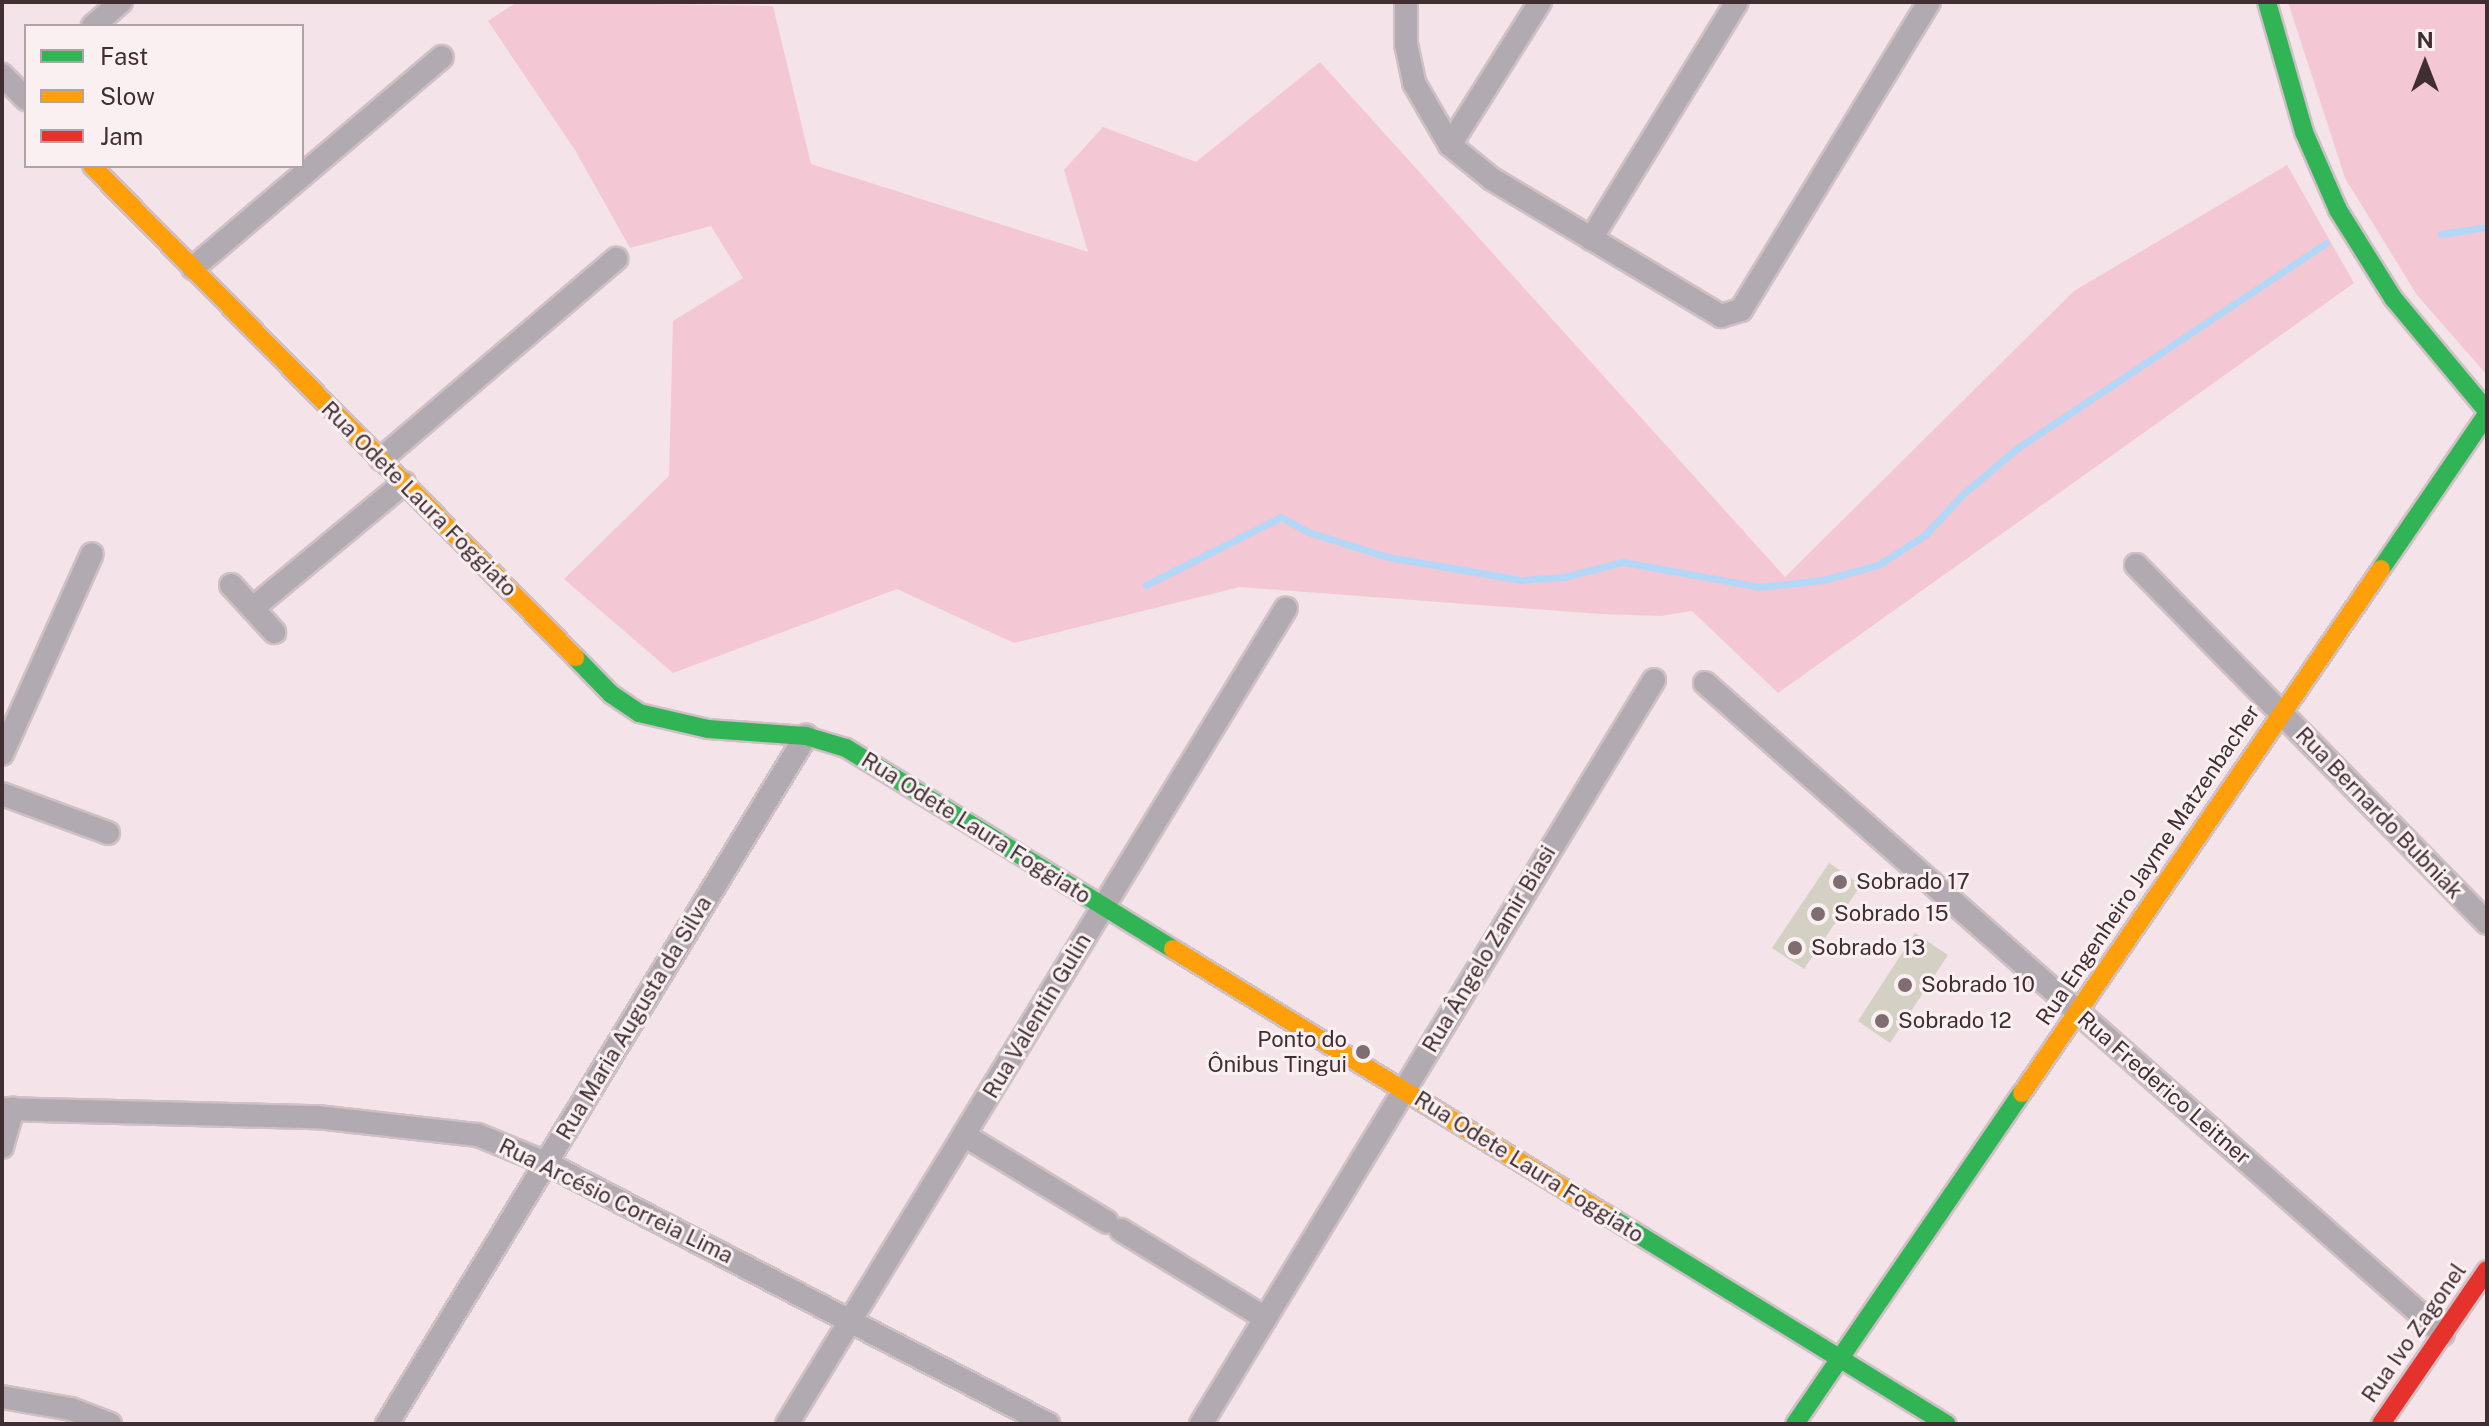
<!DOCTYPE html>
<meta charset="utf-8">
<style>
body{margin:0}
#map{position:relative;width:2489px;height:1426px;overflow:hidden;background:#f4e3e8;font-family:"Public Sans",sans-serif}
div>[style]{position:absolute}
.green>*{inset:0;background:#f3c7d4}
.stream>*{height:7px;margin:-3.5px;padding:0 3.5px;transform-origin:3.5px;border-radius:3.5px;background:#b3d8f7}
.building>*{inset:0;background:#d4d0c3}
.roads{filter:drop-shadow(2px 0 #cfc0c5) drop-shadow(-2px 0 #cfc0c5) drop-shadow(0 2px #cfc0c5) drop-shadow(0 -2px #cfc0c5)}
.street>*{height:22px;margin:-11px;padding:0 11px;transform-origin:11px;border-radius:11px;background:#b1abb1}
.fast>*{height:18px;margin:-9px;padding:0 9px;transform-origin:9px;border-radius:9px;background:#30b455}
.slow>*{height:18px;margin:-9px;padding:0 9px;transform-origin:9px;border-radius:9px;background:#ff9f0a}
.jam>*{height:18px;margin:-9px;padding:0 9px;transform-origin:9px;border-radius:9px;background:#e5322d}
.dots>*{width:22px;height:22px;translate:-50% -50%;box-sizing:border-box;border:4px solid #faf0f2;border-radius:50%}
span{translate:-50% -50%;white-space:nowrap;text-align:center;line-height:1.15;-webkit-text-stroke:6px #faf0f2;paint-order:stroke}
.street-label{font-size:22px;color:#412e33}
.poi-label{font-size:22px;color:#412e33}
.left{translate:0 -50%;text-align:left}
.right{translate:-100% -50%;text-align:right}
.frame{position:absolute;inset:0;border:4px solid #412e33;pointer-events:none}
.legend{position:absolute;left:24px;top:24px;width:280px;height:144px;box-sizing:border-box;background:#faf0f2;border:2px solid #b0a2a6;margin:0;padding:10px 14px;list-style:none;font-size:24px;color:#412e33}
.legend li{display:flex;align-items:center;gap:16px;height:40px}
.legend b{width:40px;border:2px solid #b0a2a6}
.north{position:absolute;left:2385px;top:24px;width:80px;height:80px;-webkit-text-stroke:6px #faf0f2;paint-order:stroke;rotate:0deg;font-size:22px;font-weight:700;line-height:32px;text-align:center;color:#412e33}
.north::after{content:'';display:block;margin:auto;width:28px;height:36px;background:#412e33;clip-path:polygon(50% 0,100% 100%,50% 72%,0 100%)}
</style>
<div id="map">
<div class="green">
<div style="clip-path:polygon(517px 2px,773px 6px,811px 164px,1088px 252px,1064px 170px,1103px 127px,1196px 162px,1320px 62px,1785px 577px,2074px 291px,2287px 165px,2354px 283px,1778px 693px,1692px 611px,1661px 616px,1600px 614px,1240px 587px,1014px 643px,897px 589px,673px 673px,564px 579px,669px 476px,673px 321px,743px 278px,711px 226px,630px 248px,575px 150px,488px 21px)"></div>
<div style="clip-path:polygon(2288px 2px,2487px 2px,2487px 375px,2417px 295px,2345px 178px)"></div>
</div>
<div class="stream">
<div style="left:2441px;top:234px;width:47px;rotate:-8.7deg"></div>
<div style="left:1146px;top:585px;width:151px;rotate:-26.7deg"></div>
<div style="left:1281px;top:517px;width:31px;rotate:29deg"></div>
<div style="left:1308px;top:532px;width:84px;rotate:17.4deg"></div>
<div style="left:1388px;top:557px;width:135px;rotate:9.8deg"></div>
<div style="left:1521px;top:580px;width:43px;rotate:-4deg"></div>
<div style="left:1564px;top:577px;width:61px;rotate:-14.3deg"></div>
<div style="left:1623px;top:562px;width:139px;rotate:10.3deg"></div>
<div style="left:1760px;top:587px;width:63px;rotate:-6.3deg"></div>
<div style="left:1823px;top:580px;width:57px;rotate:-15.3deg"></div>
<div style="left:1878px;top:565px;width:56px;rotate:-32.6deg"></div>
<div style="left:1925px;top:535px;width:56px;rotate:-47.2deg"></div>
<div style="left:1963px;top:494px;width:70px;rotate:-40.3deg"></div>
<div style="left:2016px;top:449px;width:372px;rotate:-33.6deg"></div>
</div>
<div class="building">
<div style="clip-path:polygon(1829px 863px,1861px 885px,1804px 969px,1772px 948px)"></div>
<div style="clip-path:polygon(1915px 933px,1948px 955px,1890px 1043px,1858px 1021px)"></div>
</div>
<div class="roads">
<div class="street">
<div style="left:1406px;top:2px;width:42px;rotate:90deg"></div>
<div style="left:1406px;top:44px;width:40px;rotate:78deg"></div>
<div style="left:1414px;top:83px;width:72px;rotate:59.9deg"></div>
<div style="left:1450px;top:145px;width:54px;rotate:39deg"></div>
<div style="left:1492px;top:179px;width:267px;rotate:30.9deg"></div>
<div style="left:1721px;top:316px;width:21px;rotate:-17deg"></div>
<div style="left:1741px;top:310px;width:361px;rotate:-58.6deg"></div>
<div style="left:93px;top:26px;width:37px;rotate:-41deg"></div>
<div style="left:2px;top:75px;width:34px;rotate:45deg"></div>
<div style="left:1450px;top:145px;width:169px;rotate:-57.8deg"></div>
<div style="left:1591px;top:239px;width:278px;rotate:-58.4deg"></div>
<div style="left:193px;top:268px;width:326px;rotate:-40.3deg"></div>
<div style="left:381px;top:459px;width:309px;rotate:-40.4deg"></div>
<div style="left:2136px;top:565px;width:501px;rotate:45.57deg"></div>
<div style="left:231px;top:585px;width:64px;rotate:47.5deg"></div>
<div style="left:253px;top:608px;width:196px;rotate:-39.6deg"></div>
<div style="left:1705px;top:683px;width:984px;rotate:41.42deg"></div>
<div style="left:2px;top:754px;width:219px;rotate:-65.8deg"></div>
<div style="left:2px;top:794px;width:113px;rotate:20.2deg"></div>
<div style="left:2px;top:1109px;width:315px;rotate:1.5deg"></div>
<div style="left:317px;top:1117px;width:162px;rotate:6.4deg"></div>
<div style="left:478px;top:1135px;width:74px;rotate:22.4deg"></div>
<div style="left:546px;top:1163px;width:566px;rotate:27.47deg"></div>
<div style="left:964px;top:1135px;width:167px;rotate:31.3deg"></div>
<div style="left:2px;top:1147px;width:40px;rotate:-74deg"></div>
<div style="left:1121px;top:1230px;width:169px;rotate:31.4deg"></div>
<div style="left:2px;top:1397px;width:70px;rotate:9.9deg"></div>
<div style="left:71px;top:1409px;width:42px;rotate:21deg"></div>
<div style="left:387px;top:1424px;width:806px;rotate:-58.66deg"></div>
<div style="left:787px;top:1424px;width:956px;rotate:-58.55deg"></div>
<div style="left:1201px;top:1424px;width:871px;rotate:-58.66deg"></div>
</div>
<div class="fast">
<div style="left:2267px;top:2px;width:135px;rotate:74.1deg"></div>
<div style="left:2304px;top:132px;width:85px;rotate:66.4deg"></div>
<div style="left:2338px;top:210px;width:104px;rotate:58deg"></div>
<div style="left:2393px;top:298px;width:147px;rotate:50.2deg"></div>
<div style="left:2381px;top:569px;width:188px;rotate:-55.6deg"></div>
<div style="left:575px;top:657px;width:52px;rotate:45.8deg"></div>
<div style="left:611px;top:694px;width:34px;rotate:34deg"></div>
<div style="left:639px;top:713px;width:71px;rotate:13.1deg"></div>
<div style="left:708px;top:729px;width:98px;rotate:4.1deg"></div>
<div style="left:806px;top:736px;width:42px;rotate:16.7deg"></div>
<div style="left:846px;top:748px;width:384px;rotate:31.6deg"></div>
<div style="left:1605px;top:1214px;width:401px;rotate:31.6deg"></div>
<div style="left:1795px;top:1424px;width:401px;rotate:-55.6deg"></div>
</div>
<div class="slow">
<div style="left:92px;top:166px;width:689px;rotate:45.47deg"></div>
<div style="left:1173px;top:949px;width:507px;rotate:31.53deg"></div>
<div style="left:2022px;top:1093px;width:635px;rotate:-55.58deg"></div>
</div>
<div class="jam">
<div style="left:2381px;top:1424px;width:187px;rotate:-55.5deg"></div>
</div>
</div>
<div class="dots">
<div style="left:1840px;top:882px;background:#806d72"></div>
<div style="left:1818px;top:914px;background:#806d72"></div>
<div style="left:1795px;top:948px;background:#806d72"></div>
<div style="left:1905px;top:985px;background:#806d72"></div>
<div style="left:1882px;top:1021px;background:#806d72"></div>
<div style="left:1363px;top:1052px;background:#806d72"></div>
</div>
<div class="street-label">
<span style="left:419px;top:499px;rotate:45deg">Rua Odete Laura Foggiato</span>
<span style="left:2379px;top:813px;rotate:46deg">Rua Bernardo Bubniak</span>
<span style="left:976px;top:828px;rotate:32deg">Rua Odete Laura Foggiato</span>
<span style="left:2148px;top:865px;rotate:-56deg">Rua Engenheiro Jayme Matzenbacher</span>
<span style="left:1489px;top:949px;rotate:-59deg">Rua Ângelo Zamir Biasi</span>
<span style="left:1037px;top:1016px;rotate:-59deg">Rua Valentin Gulin</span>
<span style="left:634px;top:1018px;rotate:-59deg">Rua Maria Augusta da Silva</span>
<span style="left:2164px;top:1088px;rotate:41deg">Rua Frederico Leitner</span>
<span style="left:1529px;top:1167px;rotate:32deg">Rua Odete Laura Foggiato</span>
<span style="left:616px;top:1201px;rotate:26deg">Rua Arcésio Correia Lima</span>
<span style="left:2414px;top:1333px;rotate:-55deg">Rua Ivo Zagonel</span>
</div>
<div class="poi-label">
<span class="left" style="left:1856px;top:882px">Sobrado 17</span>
<span class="left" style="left:1834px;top:914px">Sobrado 15</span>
<span class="left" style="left:1811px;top:948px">Sobrado 13</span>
<span class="left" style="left:1921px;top:985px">Sobrado 10</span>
<span class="left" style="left:1898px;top:1021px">Sobrado 12</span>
<span class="right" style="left:1347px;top:1052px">Ponto do<br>Ônibus Tingui</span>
</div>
<div class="frame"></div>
<ul class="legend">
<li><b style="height:10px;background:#30b455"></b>Fast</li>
<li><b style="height:10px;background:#ff9f0a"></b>Slow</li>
<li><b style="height:10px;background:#e5322d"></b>Jam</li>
</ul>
<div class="north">N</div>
</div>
